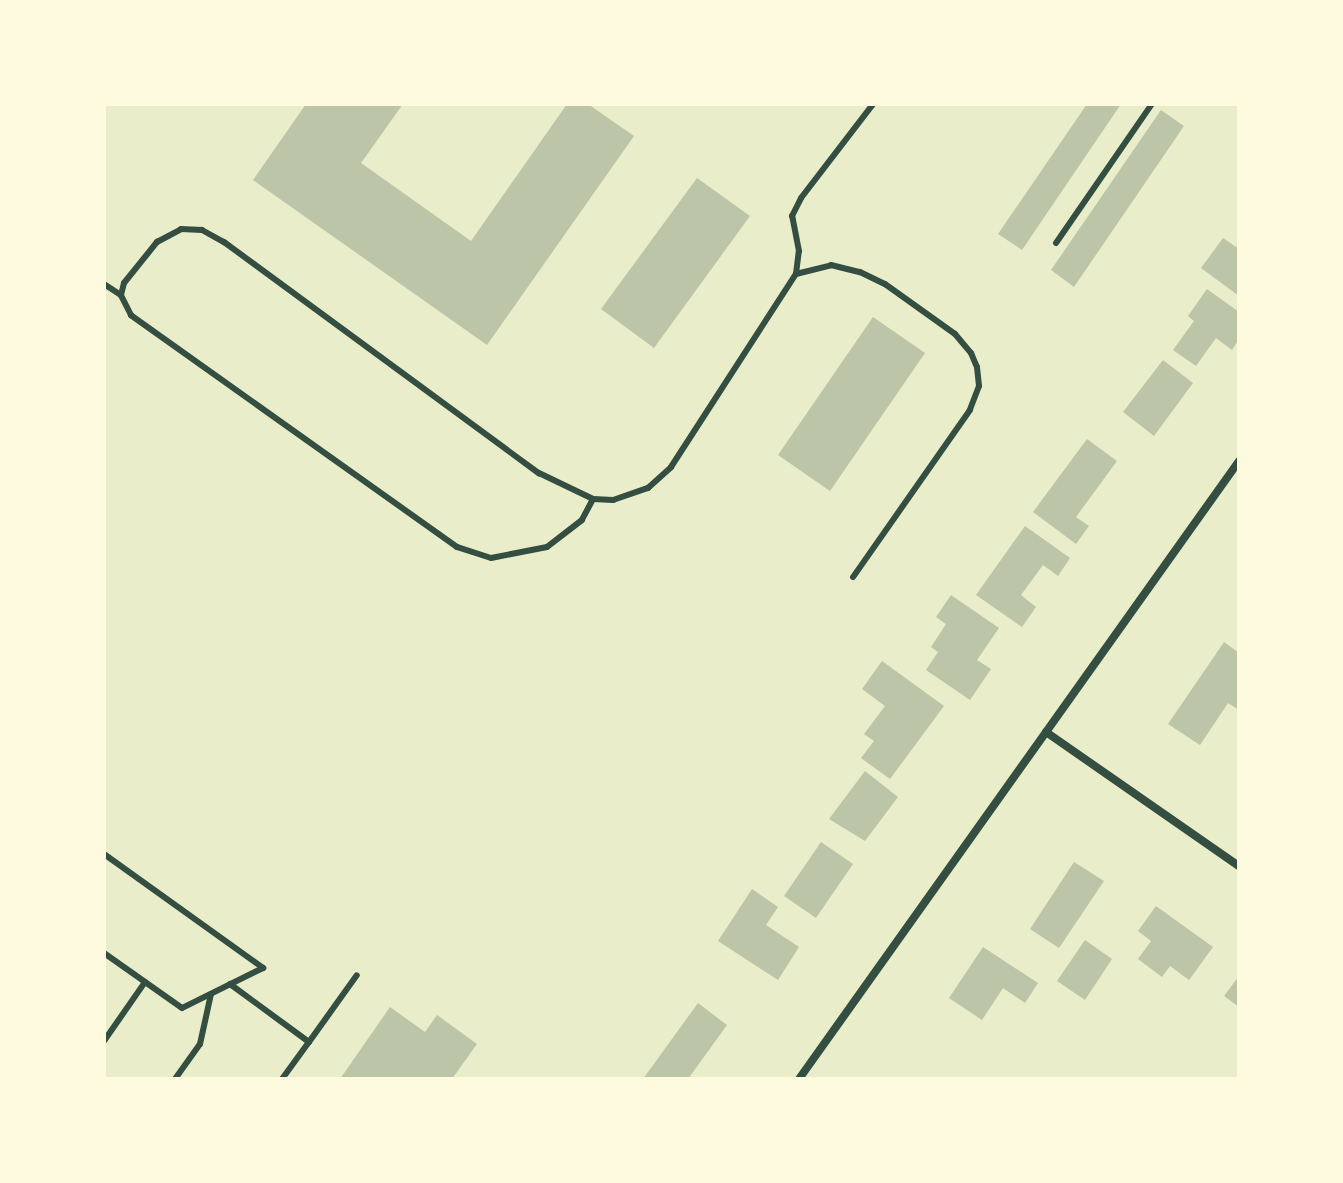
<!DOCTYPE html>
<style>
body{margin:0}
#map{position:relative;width:1343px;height:1183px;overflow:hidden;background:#e9edc9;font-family:"Noto Serif",serif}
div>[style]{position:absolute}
.building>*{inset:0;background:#bcc5a7}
.service>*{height:6px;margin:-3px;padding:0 3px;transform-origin:3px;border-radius:3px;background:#344e41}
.minor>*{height:8px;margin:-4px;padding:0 4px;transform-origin:4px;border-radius:4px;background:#344e41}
span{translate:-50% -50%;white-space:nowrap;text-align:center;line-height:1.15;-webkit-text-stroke:8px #fefae0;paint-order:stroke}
.frame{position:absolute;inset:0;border:106px solid #fefae0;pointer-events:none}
</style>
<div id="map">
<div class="building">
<div style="clip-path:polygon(306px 104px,403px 104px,361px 163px,471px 241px,567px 104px,588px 104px,634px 136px,487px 345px,253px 180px)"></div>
<div style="clip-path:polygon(1087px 104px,1121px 104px,1022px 250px,998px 234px)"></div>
<div style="clip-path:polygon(1161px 110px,1184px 126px,1074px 287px,1051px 270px)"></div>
<div style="clip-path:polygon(697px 178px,750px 216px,654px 348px,601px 309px)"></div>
<div style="clip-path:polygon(1223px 238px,1236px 247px,1239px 244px,1239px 296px,1201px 268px)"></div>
<div style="clip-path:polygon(1207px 289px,1239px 312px,1239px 339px,1232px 350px,1216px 338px,1196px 366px,1173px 350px,1194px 321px,1188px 316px)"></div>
<div style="clip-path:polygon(873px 317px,925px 353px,830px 491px,778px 455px)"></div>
<div style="clip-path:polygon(1163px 360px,1193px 383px,1154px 436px,1123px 412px)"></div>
<div style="clip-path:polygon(1087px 439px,1117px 461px,1076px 517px,1089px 526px,1076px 544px,1033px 512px)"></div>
<div style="clip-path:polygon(1025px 526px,1070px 558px,1058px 576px,1043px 565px,1021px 595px,1036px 607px,1022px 627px,976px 595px)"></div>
<div style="clip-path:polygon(951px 595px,999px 628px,977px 660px,991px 669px,970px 700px,926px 670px,938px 652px,931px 647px,946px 624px,936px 617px)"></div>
<div style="clip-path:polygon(1224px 642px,1239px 653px,1239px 710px,1228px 703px,1200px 745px,1168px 724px)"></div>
<div style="clip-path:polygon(882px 661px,944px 706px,890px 779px,861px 758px,874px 741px,864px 734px,885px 706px,862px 689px)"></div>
<div style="clip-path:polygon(865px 771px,898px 797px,865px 841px,829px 819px)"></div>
<div style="clip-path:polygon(821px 842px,853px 864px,816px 918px,784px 896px)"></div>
<div style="clip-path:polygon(1074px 862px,1104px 881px,1059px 948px,1030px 929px)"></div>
<div style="clip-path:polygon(752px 889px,778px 907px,766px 925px,799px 947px,778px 980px,718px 941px)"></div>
<div style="clip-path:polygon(1156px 906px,1213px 947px,1189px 980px,1170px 966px,1162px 977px,1138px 959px,1151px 941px,1138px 931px)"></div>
<div style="clip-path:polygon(1085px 940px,1112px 959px,1085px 1000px,1057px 981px)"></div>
<div style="clip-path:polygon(983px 947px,1038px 983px,1025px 1003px,1003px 988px,982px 1020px,949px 998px)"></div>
<div style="clip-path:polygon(1239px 976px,1239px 1007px,1224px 996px)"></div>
<div style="clip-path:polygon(698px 1003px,727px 1025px,688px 1079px,643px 1079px)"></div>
<div style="clip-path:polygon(390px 1007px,425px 1032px,437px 1015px,477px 1044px,452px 1079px,340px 1079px)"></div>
</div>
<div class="service">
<div style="left:1056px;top:243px;width:169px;rotate:-55.4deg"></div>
<div style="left:796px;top:274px;width:36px;rotate:-14deg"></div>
<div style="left:831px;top:265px;width:30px;rotate:14deg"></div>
<div style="left:860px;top:272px;width:28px;rotate:26deg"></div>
<div style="left:885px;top:284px;width:86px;rotate:35.5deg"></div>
<div style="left:955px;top:334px;width:25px;rotate:50deg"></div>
<div style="left:971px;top:353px;width:15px;rotate:67deg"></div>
<div style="left:977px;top:367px;width:19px;rotate:84deg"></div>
<div style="left:979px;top:386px;width:26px;rotate:111deg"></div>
<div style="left:970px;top:410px;width:204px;rotate:125deg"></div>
<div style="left:104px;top:284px;width:20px;rotate:33deg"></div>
<div style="left:593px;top:499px;width:24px;rotate:118deg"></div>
<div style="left:582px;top:520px;width:44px;rotate:142.4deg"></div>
<div style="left:547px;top:547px;width:57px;rotate:168.9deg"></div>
<div style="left:491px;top:558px;width:36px;rotate:-162deg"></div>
<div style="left:457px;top:547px;width:400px;rotate:-144.6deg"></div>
<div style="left:131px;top:315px;width:22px;rotate:-117deg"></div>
<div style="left:121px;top:295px;width:12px;rotate:-76deg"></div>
<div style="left:124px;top:283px;width:53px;rotate:-51.2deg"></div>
<div style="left:157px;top:242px;width:27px;rotate:-28deg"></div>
<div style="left:181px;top:229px;width:21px;rotate:3deg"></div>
<div style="left:202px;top:230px;width:25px;rotate:29deg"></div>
<div style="left:224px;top:242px;width:391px;rotate:36.3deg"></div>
<div style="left:539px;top:473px;width:60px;rotate:25.7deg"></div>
<div style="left:593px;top:499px;width:20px;rotate:3deg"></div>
<div style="left:613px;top:500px;width:37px;rotate:-19deg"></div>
<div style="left:648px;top:488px;width:31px;rotate:-42deg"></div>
<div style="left:671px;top:467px;width:230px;rotate:-57.1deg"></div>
<div style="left:796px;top:274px;width:23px;rotate:-83deg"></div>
<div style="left:799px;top:251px;width:36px;rotate:-101deg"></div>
<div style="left:792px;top:216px;width:20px;rotate:-63deg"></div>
<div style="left:801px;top:198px;width:118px;rotate:-52.5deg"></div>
<div style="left:104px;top:854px;width:196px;rotate:35.6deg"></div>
<div style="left:263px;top:968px;width:90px;rotate:153.7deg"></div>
<div style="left:182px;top:1008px;width:95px;rotate:-144.8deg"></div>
<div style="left:230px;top:984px;width:98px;rotate:36.3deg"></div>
<div style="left:309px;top:1042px;width:82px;rotate:-54.4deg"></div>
<div style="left:104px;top:1041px;width:72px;rotate:-55.2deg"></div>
<div style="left:175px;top:1079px;width:43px;rotate:-54.5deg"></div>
<div style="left:200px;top:1044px;width:51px;rotate:-77.6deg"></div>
<div style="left:282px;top:1079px;width:46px;rotate:-53.9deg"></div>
</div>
<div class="minor">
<div style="left:1046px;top:732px;width:235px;rotate:34.8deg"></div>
<div style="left:799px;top:1079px;width:759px;rotate:-54.55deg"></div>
</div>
<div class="frame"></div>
</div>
